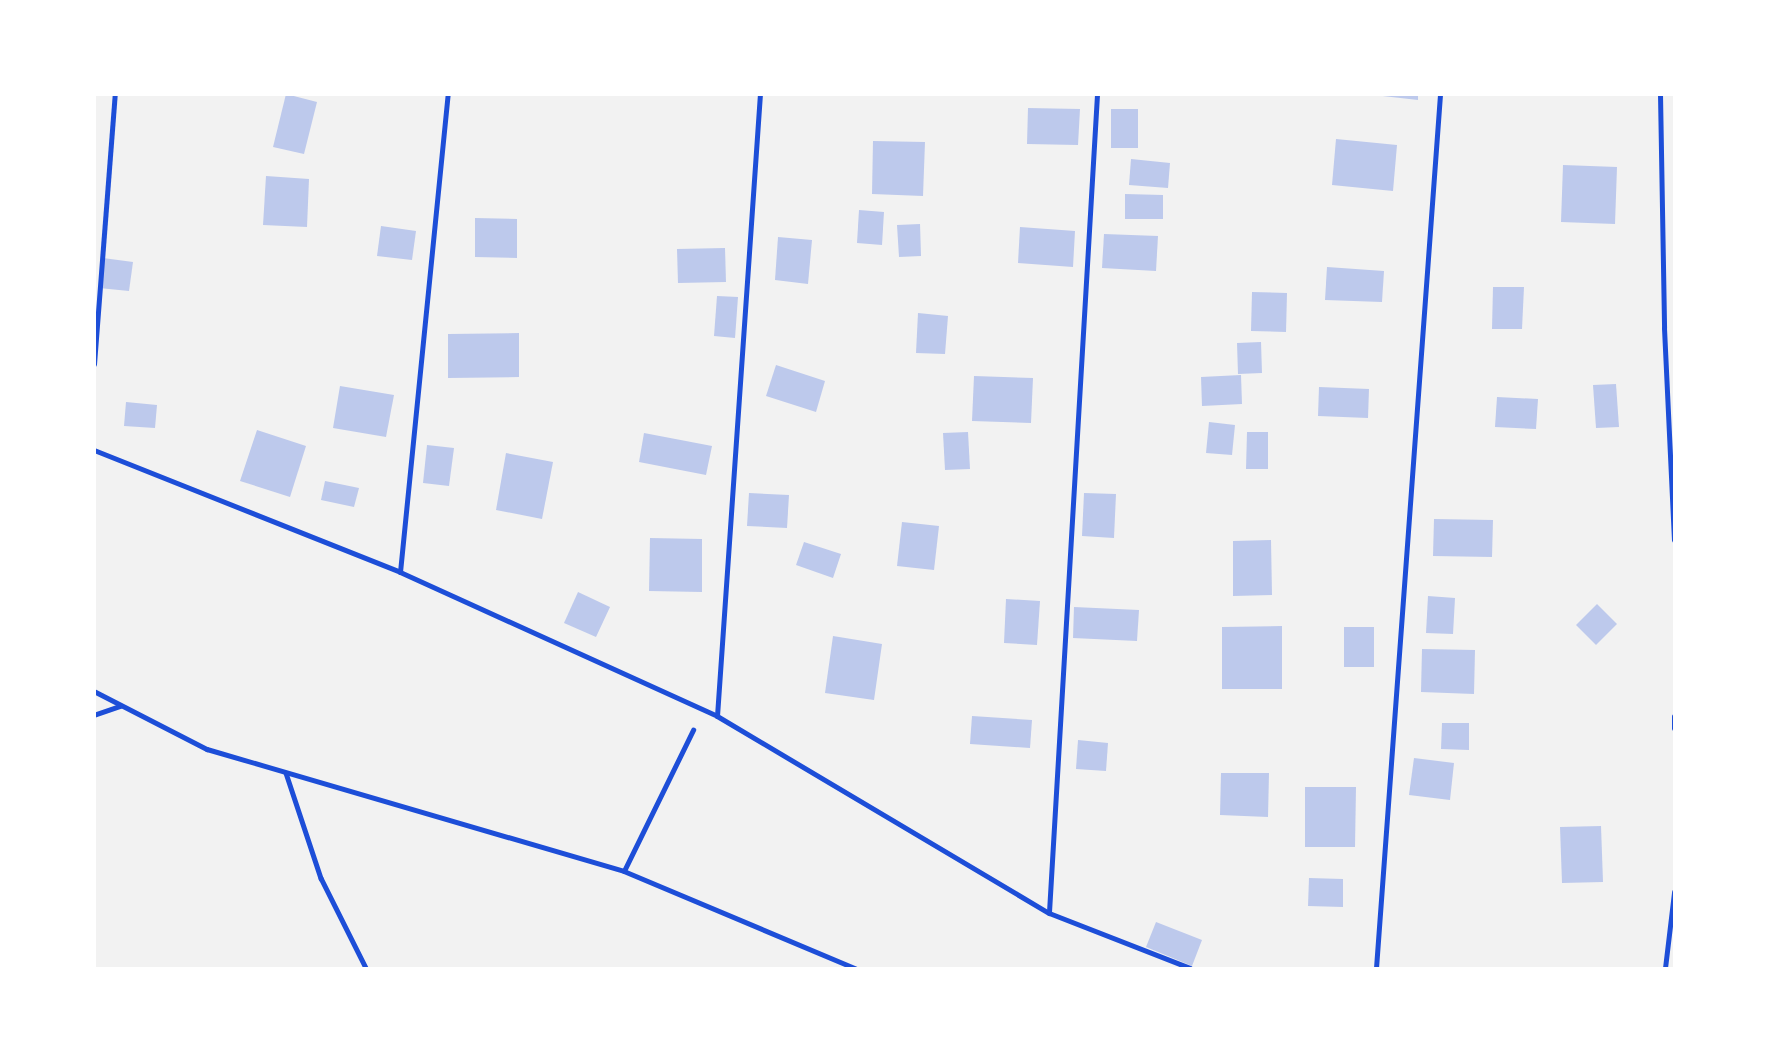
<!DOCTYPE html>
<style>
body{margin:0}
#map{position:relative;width:1769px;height:1063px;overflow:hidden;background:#f2f2f2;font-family:Commissioner,sans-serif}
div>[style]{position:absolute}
.building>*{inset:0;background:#bdc9ec}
.path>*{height:4.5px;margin:-2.25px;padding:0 2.25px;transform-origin:2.25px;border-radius:2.25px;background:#1d4ed8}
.service>*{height:5px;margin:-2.5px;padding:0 2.5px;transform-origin:2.5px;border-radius:2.5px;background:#1d4ed8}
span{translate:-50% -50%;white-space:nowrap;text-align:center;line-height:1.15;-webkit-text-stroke:5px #fff;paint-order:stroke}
.frame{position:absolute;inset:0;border:96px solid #fff;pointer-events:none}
</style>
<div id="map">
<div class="building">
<div style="clip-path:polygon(286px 94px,317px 102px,304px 154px,273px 147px)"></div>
<div style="clip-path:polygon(1365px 94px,1418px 94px,1418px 100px)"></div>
<div style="clip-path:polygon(1028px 108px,1080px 109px,1078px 145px,1027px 144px)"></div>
<div style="clip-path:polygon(1111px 109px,1138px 109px,1138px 148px,1111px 148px)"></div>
<div style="clip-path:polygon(1336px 139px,1397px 145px,1393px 191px,1332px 185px)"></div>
<div style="clip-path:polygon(873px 141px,925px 142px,923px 196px,872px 194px)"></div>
<div style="clip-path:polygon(1131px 159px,1170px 163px,1168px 188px,1129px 185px)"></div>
<div style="clip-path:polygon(1563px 165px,1617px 167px,1615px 224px,1561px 222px)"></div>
<div style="clip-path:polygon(266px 176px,309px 179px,307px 227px,263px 225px)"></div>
<div style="clip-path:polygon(1125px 194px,1163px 195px,1163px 219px,1125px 219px)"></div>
<div style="clip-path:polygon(859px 210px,884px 212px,882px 245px,857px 243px)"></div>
<div style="clip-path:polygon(475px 218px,517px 219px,517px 258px,475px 257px)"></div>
<div style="clip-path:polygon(920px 224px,921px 256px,899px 257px,897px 225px)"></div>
<div style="clip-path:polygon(381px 226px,416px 231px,412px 260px,377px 256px)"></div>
<div style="clip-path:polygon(1020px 227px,1075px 231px,1073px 267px,1018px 263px)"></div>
<div style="clip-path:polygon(1104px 234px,1158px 236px,1156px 271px,1102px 268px)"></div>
<div style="clip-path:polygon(778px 237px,812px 240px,808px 284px,775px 280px)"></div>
<div style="clip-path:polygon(725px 248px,726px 282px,678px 283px,677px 249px)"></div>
<div style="clip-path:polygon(103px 258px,133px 262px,129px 291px,99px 288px)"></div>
<div style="clip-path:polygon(1327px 267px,1384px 271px,1382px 302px,1325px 300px)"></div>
<div style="clip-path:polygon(1493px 287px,1524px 287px,1522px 329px,1492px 329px)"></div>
<div style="clip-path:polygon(1252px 292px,1287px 293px,1286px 332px,1251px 331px)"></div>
<div style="clip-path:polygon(717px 296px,738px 297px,735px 338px,714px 336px)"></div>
<div style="clip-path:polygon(918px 313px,948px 316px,945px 354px,916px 353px)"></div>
<div style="clip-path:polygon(519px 333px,519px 377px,448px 378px,448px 334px)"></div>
<div style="clip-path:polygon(1261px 342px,1262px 373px,1238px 374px,1237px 343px)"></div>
<div style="clip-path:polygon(776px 365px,825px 381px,816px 412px,766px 396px)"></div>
<div style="clip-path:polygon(1241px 375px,1242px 404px,1202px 406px,1201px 377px)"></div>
<div style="clip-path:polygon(974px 376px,1033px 378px,1031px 423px,972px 421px)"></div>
<div style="clip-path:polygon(1616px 384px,1619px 427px,1596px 428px,1593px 385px)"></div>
<div style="clip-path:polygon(340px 386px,394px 395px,386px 437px,333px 428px)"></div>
<div style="clip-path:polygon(1319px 387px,1369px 389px,1368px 418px,1318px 416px)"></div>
<div style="clip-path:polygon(1497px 397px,1538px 399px,1536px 429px,1495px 427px)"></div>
<div style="clip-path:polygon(126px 402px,157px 405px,155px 428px,124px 426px)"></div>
<div style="clip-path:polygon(1209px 422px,1235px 425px,1232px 455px,1206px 453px)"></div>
<div style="clip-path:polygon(257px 430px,306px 446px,290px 497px,240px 481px)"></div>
<div style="clip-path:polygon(968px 432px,970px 469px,945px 470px,943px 433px)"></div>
<div style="clip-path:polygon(1247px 432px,1268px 432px,1268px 469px,1246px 469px)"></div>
<div style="clip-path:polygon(644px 433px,712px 446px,706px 475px,639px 462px)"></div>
<div style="clip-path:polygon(427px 445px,454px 448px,449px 486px,423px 483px)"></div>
<div style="clip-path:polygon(506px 453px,553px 462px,542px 519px,496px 510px)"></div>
<div style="clip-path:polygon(325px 481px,359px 488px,354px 507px,321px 500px)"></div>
<div style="clip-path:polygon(749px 493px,789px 495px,787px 528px,747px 526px)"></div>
<div style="clip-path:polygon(1084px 493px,1116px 494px,1114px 538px,1082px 536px)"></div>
<div style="clip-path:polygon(1434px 519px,1493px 520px,1492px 557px,1433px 556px)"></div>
<div style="clip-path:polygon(902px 522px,939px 526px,934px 570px,897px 566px)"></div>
<div style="clip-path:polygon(650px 538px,702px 539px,702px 592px,649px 591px)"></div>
<div style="clip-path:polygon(1271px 540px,1272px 595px,1233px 596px,1233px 541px)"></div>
<div style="clip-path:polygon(804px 542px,841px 554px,833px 578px,796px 565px)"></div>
<div style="clip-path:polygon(578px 592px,610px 607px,596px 637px,564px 623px)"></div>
<div style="clip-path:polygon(1428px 596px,1455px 598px,1453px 634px,1426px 633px)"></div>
<div style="clip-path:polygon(1006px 599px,1040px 601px,1037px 645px,1004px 643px)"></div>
<div style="clip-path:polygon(1597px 604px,1617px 624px,1596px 645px,1576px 625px)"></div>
<div style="clip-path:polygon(1074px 607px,1139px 610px,1137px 641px,1073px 638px)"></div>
<div style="clip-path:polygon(1282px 626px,1282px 689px,1222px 689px,1222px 627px)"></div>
<div style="clip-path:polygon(1344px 627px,1374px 627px,1374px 667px,1344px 667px)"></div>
<div style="clip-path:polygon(833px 636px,882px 644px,874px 700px,825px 693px)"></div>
<div style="clip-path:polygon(1422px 649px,1475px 650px,1474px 694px,1421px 692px)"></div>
<div style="clip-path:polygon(972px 716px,1032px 720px,1030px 748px,970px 744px)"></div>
<div style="clip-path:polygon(1442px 723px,1469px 723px,1469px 750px,1441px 749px)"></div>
<div style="clip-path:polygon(1078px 740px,1108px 743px,1106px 771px,1076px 769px)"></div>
<div style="clip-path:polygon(1414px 758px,1454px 763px,1450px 800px,1409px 795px)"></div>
<div style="clip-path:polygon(1221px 773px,1269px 773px,1268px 817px,1220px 815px)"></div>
<div style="clip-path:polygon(1305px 787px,1356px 787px,1355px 847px,1305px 847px)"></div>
<div style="clip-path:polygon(1601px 826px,1603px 882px,1562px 883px,1560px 827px)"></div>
<div style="clip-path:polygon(1309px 878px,1343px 879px,1343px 907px,1308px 906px)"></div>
<div style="clip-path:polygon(1156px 922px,1202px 940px,1192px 966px,1146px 947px)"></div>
</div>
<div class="path">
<div style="left:94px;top:691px;width:127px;rotate:27.2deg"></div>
<div style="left:207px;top:749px;width:434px;rotate:16.3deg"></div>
<div style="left:624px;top:871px;width:251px;rotate:22.8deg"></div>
<div style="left:94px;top:715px;width:28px;rotate:-19deg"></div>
<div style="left:286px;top:773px;width:111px;rotate:71.6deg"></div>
<div style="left:321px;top:878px;width:101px;rotate:63.4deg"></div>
<div style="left:624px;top:871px;width:157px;rotate:-63.9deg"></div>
</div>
<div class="service">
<div style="left:1660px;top:94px;width:234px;rotate:89deg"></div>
<div style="left:1664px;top:328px;width:212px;rotate:87.3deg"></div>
<div style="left:94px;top:364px;width:271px;rotate:-85.6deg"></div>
<div style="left:94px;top:450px;width:329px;rotate:21.7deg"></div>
<div style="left:400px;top:572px;width:348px;rotate:24.4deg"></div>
<div style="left:717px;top:716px;width:386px;rotate:30.7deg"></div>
<div style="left:1049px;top:913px;width:151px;rotate:21.3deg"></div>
<div style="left:400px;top:572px;width:480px;rotate:-84.3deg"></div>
<div style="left:717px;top:716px;width:623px;rotate:-86.05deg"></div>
<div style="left:1674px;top:716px;width:12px;rotate:90deg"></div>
<div style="left:1049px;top:912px;width:819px;rotate:-86.64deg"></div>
<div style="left:1376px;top:968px;width:876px;rotate:-85.81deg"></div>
<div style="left:1665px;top:968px;width:77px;rotate:-83.2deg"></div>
</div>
<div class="frame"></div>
</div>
